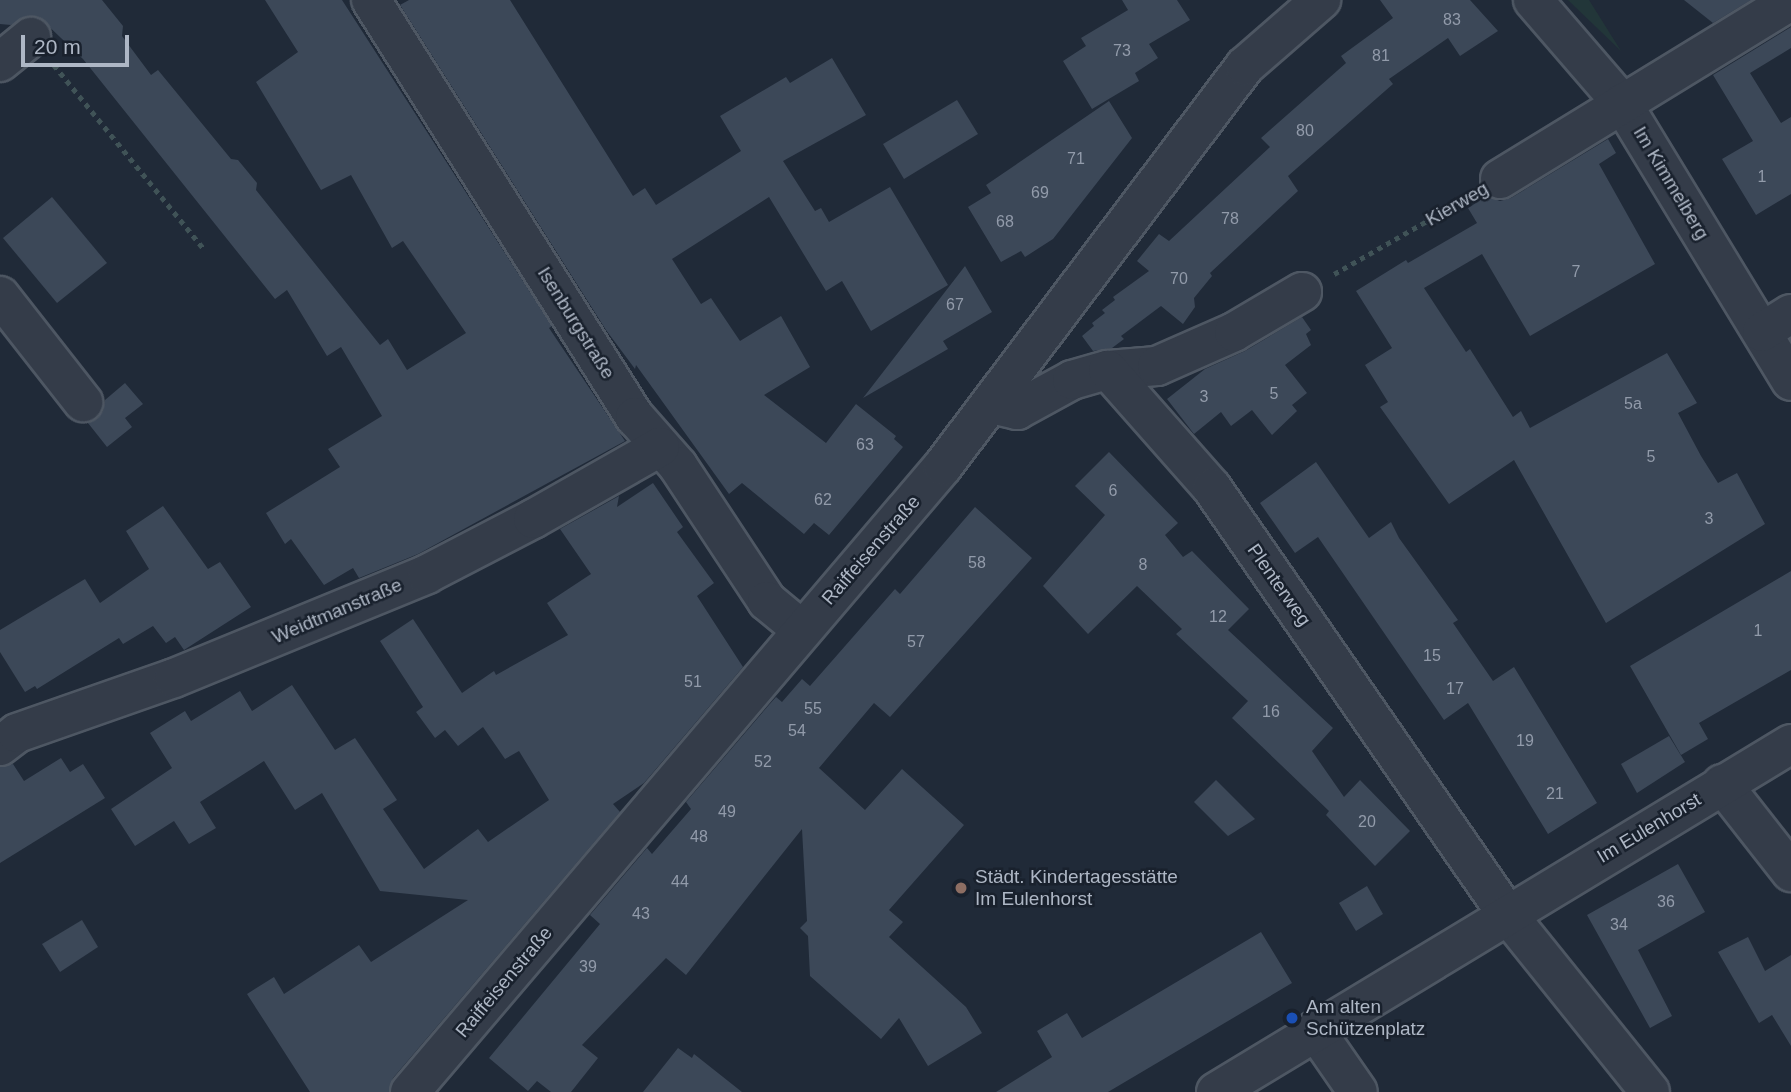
<!DOCTYPE html>
<meta charset="utf-8">
<style>
body{margin:0}
#map{position:relative;width:1791px;height:1092px;overflow:hidden;background:#202a38;font-family:Arial,sans-serif}
div>[style]{position:absolute}
.green>*{inset:0;background:#223639}
.building>*{inset:0;background:#3c4858}
.path>*{height:4.5px;margin-top:-2.25px;transform-origin:0;background:repeating-linear-gradient(90deg,#405357 0 5px,transparent 0 10px)}
.roads{filter:drop-shadow(2px 0 #4e5763) drop-shadow(-2px 0 #4e5763) drop-shadow(0 2px #4e5763) drop-shadow(0 -2px #4e5763)}
.minor>*{height:38px;margin:-19px;padding:0 19px;transform-origin:19px;border-radius:19px;background:#343c49}
.dots>*{width:19px;height:19px;translate:-50% -50%;box-sizing:border-box;border:4px solid #19212d;border-radius:50%}
span{translate:-50% -50%;white-space:nowrap;text-align:center;line-height:1.15;-webkit-text-stroke:5px #19212d;paint-order:stroke}
.number-label{font-size:16px;color:#929baa}
.number-label span{-webkit-text-stroke-width:0}
.street-label{font-size:19px;color:#aeb7c5}
.poi-label{font-size:19px;color:#aeb7c5}
.left{translate:0 -50%;text-align:left}
.scale{position:absolute;left:21px;top:35px;width:108px;height:32px;box-sizing:border-box;border:4px solid #aeb7c5;border-top:0;padding-left:9px;font-size:21px;line-height:24px;white-space:nowrap;color:#aeb7c5;-webkit-text-stroke:5px #19212d;paint-order:stroke}
</style>
<div id="map">
<div class="green">
<div style="clip-path:polygon(1568px 0,1589px 0,1621px 51px)"></div>
</div>
<div class="building">
<div style="clip-path:polygon(0 0,102px 0,123px 26px,122px 36px,151px 75px,158px 70px,231px 159px,238px 160px,257px 183px,256px 190px,380px 345px,388px 339px,407px 370px,466px 333px,403px 241px,392px 248px,351px 175px,321px 190px,256px 82px,298px 52px,265px 0,342px 0,552px 326px,549px 328px,625px 441px,418px 554px,359px 578px,353px 568px,324px 585px,291px 539px,285px 544px,266px 513px,340px 467px,328px 449px,382px 416px,341px 347px,327px 356px,287px 290px,275px 299px,83px 59px,39px 17px,27px 16px,11px 25px,0 24px)"></div>
<div style="clip-path:polygon(409px 0,510px 0,633px 196px,645px 188px,656px 205px,741px 151px,720px 116px,786px 77px,790px 83px,832px 58px,866px 115px,783px 161px,815px 211px,821px 208px,829px 222px,890px 187px,948px 285px,871px 331px,842px 281px,826px 291px,769px 197px,672px 259px,701px 304px,711px 298px,740px 341px,781px 316px,810px 367px,764px 395px,826px 443px,856px 404px,896px 436px,894px 439px,903px 447px,829px 535px,814px 523px,804px 534px,742px 483px,729px 494px,636px 365px,635px 369px,606px 330px,400px 5px)"></div>
<div style="clip-path:polygon(1122px 0,1177px 0,1190px 20px,1149px 44px,1158px 58px,1135px 73px,1139px 81px,1092px 109px,1063px 61px,1086px 46px,1081px 38px,1128px 10px)"></div>
<div style="clip-path:polygon(1380px 0,1470px 0,1498px 31px,1460px 56px,1448px 38px,1389px 79px,1393px 84px,1288px 176px,1298px 191px,1210px 273px,1212px 276px,1194px 298px,1195px 307px,1183px 324px,1161px 306px,1121px 336px,1124px 339px,1112px 348px,1093px 351px,1082px 336px,1094px 326px,1092px 323px,1105px 313px,1102px 310px,1115px 300px,1113px 297px,1149px 271px,1137px 261px,1159px 234px,1169px 241px,1270px 147px,1261px 138px,1346px 63px,1341px 56px,1393px 18px)"></div>
<div style="clip-path:polygon(1684px 0,1751px 0,1713px 23px)"></div>
<div style="clip-path:polygon(1791px 27px,1791px 48px,1750px 73px,1781px 123px,1791px 117px,1791px 194px,1756px 215px,1722px 159px,1753px 141px,1713px 75px)"></div>
<div style="clip-path:polygon(957px 100px,978px 134px,904px 179px,883px 144px)"></div>
<div style="clip-path:polygon(1109px 101px,1132px 138px,1053px 239px,1025px 257px,1021px 251px,1001px 262px,968px 207px,991px 193px,986px 185px)"></div>
<div style="clip-path:polygon(1608px 139px,1616px 153px,1599px 164px,1655px 264px,1530px 336px,1482px 254px,1424px 288px,1466px 352px,1470px 349px,1513px 417px,1521px 411px,1530px 428px,1667px 353px,1697px 403px,1678px 413px,1701px 456px,1718px 483px,1737px 473px,1765px 524px,1606px 623px,1514px 460px,1449px 504px,1380px 407px,1388px 402px,1365px 365px,1392px 348px,1356px 291px,1406px 260px,1408px 263px,1477px 223px,1468px 208px,1487px 196px,1500px 201px,1511px 198px)"></div>
<div style="clip-path:polygon(52px 197px,107px 263px,57px 303px,3px 238px)"></div>
<div style="clip-path:polygon(965px 266px,992px 312px,943px 341px,948px 349px,863px 398px)"></div>
<div style="clip-path:polygon(1302px 317px,1311px 330px,1306px 334px,1311px 345px,1285px 365px,1307px 393px,1292px 405px,1297px 411px,1272px 435px,1252px 410px,1231px 426px,1221px 412px,1194px 434px,1167px 399px,1205px 369px,1245px 351px)"></div>
<div style="clip-path:polygon(125px 383px,143px 404px,125px 418px,132px 427px,107px 447px,88px 423px,97px 419px,103px 411px,105px 400px)"></div>
<div style="clip-path:polygon(1109px 452px,1178px 523px,1165px 535px,1183px 557px,1192px 551px,1249px 609px,1228px 630px,1333px 728px,1312px 751px,1344px 797px,1360px 780px,1410px 831px,1375px 866px,1326px 815px,1329px 811px,1232px 718px,1248px 701px,1176px 634px,1182px 629px,1137px 586px,1088px 634px,1043px 586px,1105px 515px,1075px 486px)"></div>
<div style="clip-path:polygon(1316px 462px,1369px 538px,1391px 522px,1399px 538px,1458px 620px,1453px 623px,1493px 681px,1514px 667px,1597px 803px,1548px 834px,1468px 703px,1444px 720px,1318px 537px,1295px 553px,1260px 503px)"></div>
<div style="clip-path:polygon(653px 483px,683px 527px,677px 532px,714px 583px,697px 596px,743px 667px,644px 783px,613px 804px,620px 812px,393px 1078px,389px 1092px,310px 1092px,247px 994px,274px 977px,284px 994px,359px 945px,371px 962px,468px 900px,380px 891px,322px 793px,295px 810px,264px 761px,200px 802px,216px 828px,189px 844px,174px 821px,135px 846px,111px 809px,172px 768px,150px 733px,185px 711px,191px 721px,240px 691px,252px 711px,292px 685px,335px 750px,355px 738px,397px 800px,383px 809px,424px 869px,478px 829px,488px 842px,549px 800px,519px 751px,505px 759px,483px 727px,458px 746px,445px 730px,435px 738px,416px 712px,423px 707px,380px 641px,413px 619px,462px 693px,494px 671px,496px 675px,568px 635px,547px 603px,591px 574px,560px 529px,619px 496px,617px 507px)"></div>
<div style="clip-path:polygon(163px 506px,208px 569px,220px 562px,251px 607px,184px 650px,175px 637px,166px 643px,153px 626px,123px 644px,119px 638px,37px 689px,35px 686px,25px 692px,0 652px,0 630px,85px 579px,100px 603px,149px 569px,126px 531px)"></div>
<div style="clip-path:polygon(975px 507px,1032px 558px,890px 717px,874px 703px,819px 768px,865px 810px,902px 769px,964px 825px,889px 910px,903px 922px,889px 937px,966px 1007px,982px 1033px,928px 1066px,899px 1018px,881px 1039px,810px 976px,808px 936px,800px 928px,807px 921px,802px 829px,686px 975px,666px 958px,582px 1045px,598px 1058px,571px 1092px,551px 1092px,537px 1081px,528px 1091px,489px 1058px,600px 924px,590px 915px,647px 848px,652px 854px,691px 809px,686px 802px,768px 706px,776px 697px,782px 702px,802px 679px,810px 686px,895px 589px,900px 594px)"></div>
<div style="clip-path:polygon(1791px 571px,1791px 670px,1699px 723px,1708px 739px,1681px 755px,1630px 666px)"></div>
<div style="clip-path:polygon(1669px 736px,1685px 762px,1637px 793px,1621px 764px)"></div>
<div style="clip-path:polygon(61px 758px,70px 772px,83px 764px,105px 798px,0 863px,0 767px,13px 764px,24px 781px)"></div>
<div style="clip-path:polygon(1216px 780px,1255px 819px,1228px 836px,1194px 802px)"></div>
<div style="clip-path:polygon(1678px 864px,1705px 912px,1638px 950px,1672px 1016px,1650px 1028px,1587px 915px)"></div>
<div style="clip-path:polygon(1367px 886px,1383px 914px,1356px 931px,1339px 903px)"></div>
<div style="clip-path:polygon(82px 920px,98px 947px,60px 972px,42px 944px)"></div>
<div style="clip-path:polygon(1261px 932px,1292px 983px,1250px 1008px,1108px 1092px,996px 1092px,1052px 1057px,1037px 1031px,1067px 1013px,1082px 1038px)"></div>
<div style="clip-path:polygon(1748px 937px,1765px 971px,1791px 955px,1791px 1046px,1772px 1015px,1759px 1023px,1718px 952px)"></div>
<div style="clip-path:polygon(678px 1048px,692px 1058px,694px 1054px,742px 1092px,643px 1092px)"></div>
</div>
<div class="path">
<div style="left:54px;top:65px;width:237px;rotate:50.8deg"></div>
<div style="left:1334px;top:274px;width:155px;rotate:-29.7deg"></div>
</div>
<div class="roads">
<div class="minor">
<div style="left:371px;top:0;width:494px;rotate:57.7deg"></div>
<div style="left:635px;top:417px;width:65px;rotate:48.7deg"></div>
<div style="left:678px;top:466px;width:162px;rotate:56.6deg"></div>
<div style="left:767px;top:601px;width:45px;rotate:39.6deg"></div>
<div style="left:1533px;top:0;width:136px;rotate:49.2deg"></div>
<div style="left:1622px;top:103px;width:325px;rotate:58.7deg"></div>
<div style="left:0;top:62px;width:40px;rotate:-39deg"></div>
<div style="left:1500px;top:179px;width:341px;rotate:-31.5deg"></div>
<div style="left:0;top:296px;width:135px;rotate:51.9deg"></div>
<div style="left:1762px;top:332px;width:34px;rotate:-32deg"></div>
<div style="left:1108px;top:370px;width:49px;rotate:-4.7deg"></div>
<div style="left:1157px;top:366px;width:84px;rotate:-23.8deg"></div>
<div style="left:1234px;top:332px;width:79px;rotate:-30.5deg"></div>
<div style="left:991px;top:404px;width:27px;rotate:13deg"></div>
<div style="left:1017px;top:410px;width:63px;rotate:-28.6deg"></div>
<div style="left:1072px;top:380px;width:37px;rotate:-16deg"></div>
<div style="left:1108px;top:370px;width:157px;rotate:48.6deg"></div>
<div style="left:1212px;top:488px;width:518px;rotate:55.3deg"></div>
<div style="left:1507px;top:914px;width:228px;rotate:51.2deg"></div>
<div style="left:0;top:746px;width:21px;rotate:-37deg"></div>
<div style="left:17px;top:733px;width:166px;rotate:-19.3deg"></div>
<div style="left:174px;top:678px;width:274px;rotate:-22.3deg"></div>
<div style="left:427px;top:574px;width:119px;rotate:-27.4deg"></div>
<div style="left:533px;top:519px;width:146px;rotate:-29.6deg"></div>
<div style="left:1722px;top:784px;width:112px;rotate:51.9deg"></div>
<div style="left:1315px;top:1030px;width:75px;rotate:55.3deg"></div>
<div style="left:410px;top:1092px;width:822px;rotate:-49.59deg"></div>
<div style="left:943px;top:466px;width:501px;rotate:-52.95deg"></div>
<div style="left:1245px;top:66px;width:101px;rotate:-41deg"></div>
<div style="left:1216px;top:1092px;width:672px;rotate:-31.18deg"></div>
</div>
</div>
<div class="dots">
<div style="left:961px;top:888px;background:#8d6e63"></div>
<div style="left:1292px;top:1018px;background:#1a4fb4"></div>
</div>
<div class="number-label">
<span style="left:1452px;top:20px">83</span>
<span style="left:1122px;top:51px">73</span>
<span style="left:1381px;top:56px">81</span>
<span style="left:1305px;top:131px">80</span>
<span style="left:1076px;top:159px">71</span>
<span style="left:1762px;top:177px">1</span>
<span style="left:1040px;top:193px">69</span>
<span style="left:1230px;top:219px">78</span>
<span style="left:1005px;top:222px">68</span>
<span style="left:1576px;top:272px">7</span>
<span style="left:1179px;top:279px">70</span>
<span style="left:955px;top:305px">67</span>
<span style="left:1274px;top:394px">5</span>
<span style="left:1204px;top:397px">3</span>
<span style="left:1633px;top:404px">5a</span>
<span style="left:865px;top:445px">63</span>
<span style="left:1651px;top:457px">5</span>
<span style="left:1113px;top:491px">6</span>
<span style="left:823px;top:500px">62</span>
<span style="left:1709px;top:519px">3</span>
<span style="left:977px;top:563px">58</span>
<span style="left:1143px;top:565px">8</span>
<span style="left:1218px;top:617px">12</span>
<span style="left:1758px;top:631px">1</span>
<span style="left:916px;top:642px">57</span>
<span style="left:1432px;top:656px">15</span>
<span style="left:693px;top:682px">51</span>
<span style="left:1455px;top:689px">17</span>
<span style="left:813px;top:709px">55</span>
<span style="left:1271px;top:712px">16</span>
<span style="left:797px;top:731px">54</span>
<span style="left:1525px;top:741px">19</span>
<span style="left:763px;top:762px">52</span>
<span style="left:1555px;top:794px">21</span>
<span style="left:727px;top:812px">49</span>
<span style="left:1367px;top:822px">20</span>
<span style="left:699px;top:837px">48</span>
<span style="left:680px;top:882px">44</span>
<span style="left:1666px;top:902px">36</span>
<span style="left:641px;top:914px">43</span>
<span style="left:1619px;top:925px">34</span>
<span style="left:588px;top:967px">39</span>
</div>
<div class="street-label">
<span style="left:1671px;top:183px;rotate:59deg">Im Kimmelberg</span>
<span style="left:1457px;top:204px;rotate:-30deg">Kierweg</span>
<span style="left:576px;top:323px;rotate:58deg">Isenburgstraße</span>
<span style="left:871px;top:550px;rotate:-49deg">Raiffeisenstraße</span>
<span style="left:1279px;top:585px;rotate:55deg">Plenterweg</span>
<span style="left:337px;top:611px;rotate:-23deg">Weidtmanstraße</span>
<span style="left:1649px;top:828px;rotate:-31deg">Im Eulenhorst</span>
<span style="left:504px;top:982px;rotate:-50deg">Raiffeisenstraße</span>
</div>
<div class="poi-label">
<span class="left" style="left:975px;top:888px">Städt. Kindertagesstätte<br>Im Eulenhorst</span>
<span class="left" style="left:1306px;top:1018px">Am alten<br>Schützenplatz</span>
</div>
<div class="scale">20 m</div>
</div>
